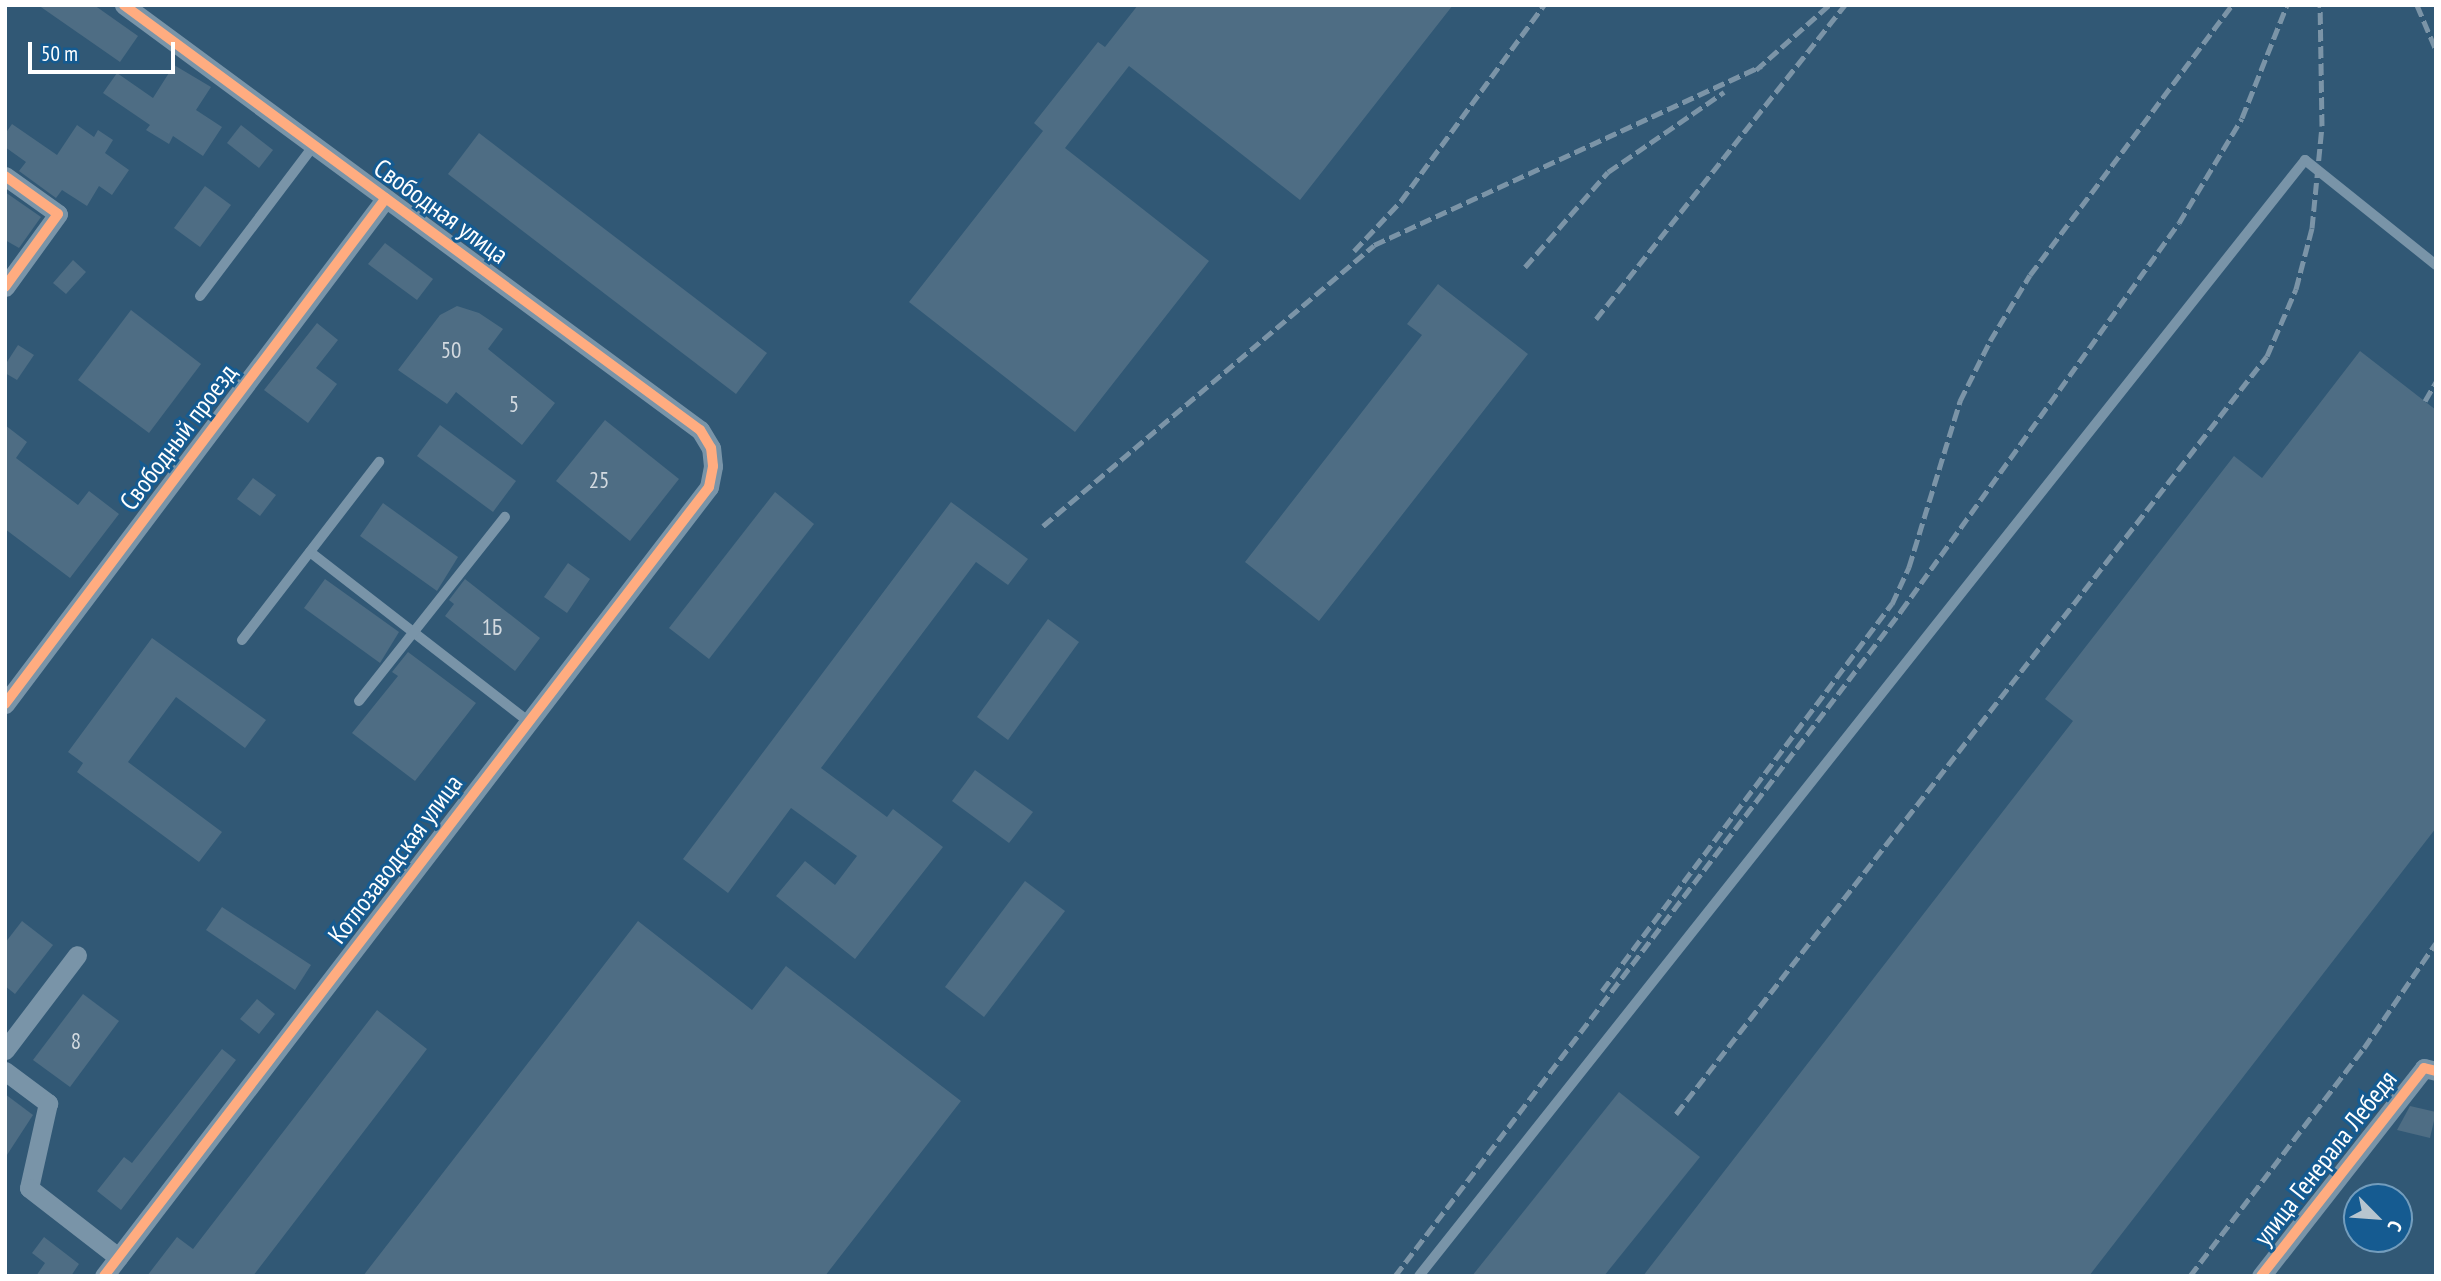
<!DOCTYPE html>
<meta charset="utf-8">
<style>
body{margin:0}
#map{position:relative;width:2441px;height:1281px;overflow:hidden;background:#315875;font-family:"PT Sans Narrow",sans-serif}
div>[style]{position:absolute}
.building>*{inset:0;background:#4e6d84}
.lane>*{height:10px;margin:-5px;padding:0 5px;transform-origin:5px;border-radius:5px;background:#7994a8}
.street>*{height:19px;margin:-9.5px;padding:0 9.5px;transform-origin:9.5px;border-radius:9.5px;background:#7994a8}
.rail>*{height:5px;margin-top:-2.5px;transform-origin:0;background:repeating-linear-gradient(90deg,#7b94a7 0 12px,transparent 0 17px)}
.cycleway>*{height:10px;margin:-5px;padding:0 5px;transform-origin:5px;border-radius:5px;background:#ffac80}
span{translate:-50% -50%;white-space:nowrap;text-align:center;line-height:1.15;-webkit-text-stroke:6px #155b91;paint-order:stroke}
.number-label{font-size:23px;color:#d3dae0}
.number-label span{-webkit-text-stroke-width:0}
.street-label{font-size:26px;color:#fff}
.frame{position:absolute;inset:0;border:7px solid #fff;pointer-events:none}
.north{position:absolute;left:2343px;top:1183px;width:70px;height:70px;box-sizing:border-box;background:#155b91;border:2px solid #739dbd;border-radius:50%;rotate:115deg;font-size:19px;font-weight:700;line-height:28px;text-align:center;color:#fff}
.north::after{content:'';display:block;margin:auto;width:24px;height:32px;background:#b7c5cf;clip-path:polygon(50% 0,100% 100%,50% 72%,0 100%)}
.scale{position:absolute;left:28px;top:42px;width:147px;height:32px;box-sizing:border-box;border:4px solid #fff;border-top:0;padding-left:9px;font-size:21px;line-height:24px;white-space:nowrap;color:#fff;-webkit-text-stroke:5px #155b91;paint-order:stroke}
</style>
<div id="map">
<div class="building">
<div style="clip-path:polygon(38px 5px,94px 5px,138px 36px,120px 62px)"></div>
<div style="clip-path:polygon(1138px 5px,1453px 5px,1300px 200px,1129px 66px,1065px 148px,1209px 261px,1075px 432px,909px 302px,1043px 131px,1034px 123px,1098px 42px,1105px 47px)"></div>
<div style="clip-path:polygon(174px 65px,211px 87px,196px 110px,222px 127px,203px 156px,173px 136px,169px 144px,146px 130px,150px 125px,103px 93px,117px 73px,153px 98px)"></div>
<div style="clip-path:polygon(12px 124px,57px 155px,77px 125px,94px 137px,98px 130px,113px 140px,105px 153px,129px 170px,112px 195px,99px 186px,87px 206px,62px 190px,56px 198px,19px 171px,26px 162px,5px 147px,5px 134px)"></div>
<div style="clip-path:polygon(241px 125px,273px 150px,259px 168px,227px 143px)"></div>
<div style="clip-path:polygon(479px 133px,767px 353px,736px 394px,448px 174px)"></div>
<div style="clip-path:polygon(205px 186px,231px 205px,200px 247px,174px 228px)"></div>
<div style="clip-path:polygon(5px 192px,41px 217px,19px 248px,5px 240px)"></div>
<div style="clip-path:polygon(385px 243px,433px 279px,417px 300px,368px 264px)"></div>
<div style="clip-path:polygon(73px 260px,86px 272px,66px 294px,53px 283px)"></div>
<div style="clip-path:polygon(1438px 284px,1528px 354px,1319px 621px,1245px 562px,1422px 335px,1407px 324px)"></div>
<div style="clip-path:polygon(457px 306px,479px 313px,503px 329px,488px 349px,555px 403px,522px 445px,456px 392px,447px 404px,398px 370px,440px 315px)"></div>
<div style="clip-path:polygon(131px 310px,201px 364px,149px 433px,78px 380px)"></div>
<div style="clip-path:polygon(317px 323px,338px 340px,316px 368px,337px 384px,308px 423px,264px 390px)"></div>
<div style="clip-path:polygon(18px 345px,34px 355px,17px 380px,5px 373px,5px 365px)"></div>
<div style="clip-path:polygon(2360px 351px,2436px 410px,2436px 828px,2089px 1276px,1643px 1276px,2073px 721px,2045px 699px,2234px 456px,2262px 478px)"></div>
<div style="clip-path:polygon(605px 420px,679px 479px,630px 541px,556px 481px)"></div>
<div style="clip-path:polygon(5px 425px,27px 442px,16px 458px,78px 505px,89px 491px,119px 514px,70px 578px,5px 529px)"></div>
<div style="clip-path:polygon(440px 425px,516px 481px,493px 512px,417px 456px)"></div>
<div style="clip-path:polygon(253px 478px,276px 495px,260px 516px,237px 499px)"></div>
<div style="clip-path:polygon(775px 492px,814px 524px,709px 659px,669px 628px)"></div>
<div style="clip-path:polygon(951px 502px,1028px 559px,1008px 585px,976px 562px,821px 768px,887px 817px,893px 809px,943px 847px,855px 959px,776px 896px,805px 861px,835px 885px,857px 856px,791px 808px,728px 893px,683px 859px)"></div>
<div style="clip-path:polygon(383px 503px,458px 557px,437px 591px,360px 536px)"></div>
<div style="clip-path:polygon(568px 563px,590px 579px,567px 613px,544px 597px)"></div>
<div style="clip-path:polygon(325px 579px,399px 632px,380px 663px,304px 608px)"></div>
<div style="clip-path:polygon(465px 579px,540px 638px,515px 671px,445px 616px,454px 604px,449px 600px)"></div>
<div style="clip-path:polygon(1048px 619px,1079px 642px,1008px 740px,977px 717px)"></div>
<div style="clip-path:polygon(152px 638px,266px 720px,245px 748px,176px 697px,128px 762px,222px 832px,199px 862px,77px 772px,83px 763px,68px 752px)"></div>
<div style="clip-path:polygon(408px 652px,476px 703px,415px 781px,352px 733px,398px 676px,392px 672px)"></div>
<div style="clip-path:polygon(975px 770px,1033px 812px,1009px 843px,952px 801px)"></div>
<div style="clip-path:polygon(1025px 881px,1065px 911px,984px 1017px,945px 987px)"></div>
<div style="clip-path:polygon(222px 907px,311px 965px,295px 990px,206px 930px)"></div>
<div style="clip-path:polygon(22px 921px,53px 945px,15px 994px,5px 986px,5px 943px)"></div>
<div style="clip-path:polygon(638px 921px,752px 1010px,786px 966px,961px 1101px,825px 1276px,363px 1276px)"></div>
<div style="clip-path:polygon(83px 994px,119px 1021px,70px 1087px,33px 1060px)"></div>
<div style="clip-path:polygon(257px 999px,275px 1014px,259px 1034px,240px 1019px)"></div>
<div style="clip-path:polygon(377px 1010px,427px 1049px,253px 1276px,147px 1276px,177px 1237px,193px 1249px)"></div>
<div style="clip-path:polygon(222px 1049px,236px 1060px,121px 1210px,97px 1191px,124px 1157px,132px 1163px)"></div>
<div style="clip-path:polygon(1619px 1092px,1700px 1157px,1604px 1276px,1472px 1276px)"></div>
<div style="clip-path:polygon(5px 1094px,33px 1115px,5px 1158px)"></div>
<div style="clip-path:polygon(2410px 1106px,2436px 1112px,2430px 1138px,2397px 1130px)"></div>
<div style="clip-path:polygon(44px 1237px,79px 1264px,71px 1276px,36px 1276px,45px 1263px,32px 1253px)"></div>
</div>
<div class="lane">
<div style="left:200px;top:296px;width:189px;rotate:-52.9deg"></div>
<div style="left:310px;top:552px;width:277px;rotate:37.8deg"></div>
<div style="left:242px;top:640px;width:225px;rotate:-52.4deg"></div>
<div style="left:359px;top:701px;width:235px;rotate:-51.6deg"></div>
<div style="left:1419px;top:1276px;width:1425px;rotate:-51.55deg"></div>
<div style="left:2305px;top:160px;width:168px;rotate:38.7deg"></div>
</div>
<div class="street">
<div style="left:5px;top:176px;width:65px;rotate:35.6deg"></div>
<div style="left:58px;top:214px;width:90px;rotate:126deg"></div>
<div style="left:5px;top:704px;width:633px;rotate:-53.02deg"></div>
<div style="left:5px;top:1050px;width:119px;rotate:-52.8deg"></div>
<div style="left:5px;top:1071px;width:54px;rotate:36.7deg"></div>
<div style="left:48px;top:1103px;width:87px;rotate:102.6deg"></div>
<div style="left:29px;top:1188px;width:113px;rotate:37.8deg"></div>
<div style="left:104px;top:1276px;width:994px;rotate:-52.52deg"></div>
<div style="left:709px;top:487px;width:21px;rotate:-79deg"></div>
<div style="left:713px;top:466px;width:18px;rotate:-96deg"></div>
<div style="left:711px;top:448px;width:21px;rotate:-121deg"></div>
<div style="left:700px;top:430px;width:716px;rotate:-143.58deg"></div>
<div style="left:2261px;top:1276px;width:264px;rotate:-51.9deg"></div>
<div style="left:2424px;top:1068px;width:12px;rotate:14deg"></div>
</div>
<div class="rail">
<div style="left:2417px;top:5px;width:49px;rotate:67.1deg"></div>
<div style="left:1756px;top:70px;width:98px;rotate:-41.7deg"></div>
<div style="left:1354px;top:251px;width:69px;rotate:-46.8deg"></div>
<div style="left:1401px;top:201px;width:243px;rotate:-53.9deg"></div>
<div style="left:1525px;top:267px;width:126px;rotate:-48.9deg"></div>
<div style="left:1608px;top:172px;width:141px;rotate:-34.6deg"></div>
<div style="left:1596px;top:319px;width:401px;rotate:-51.6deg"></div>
<div style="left:2425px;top:401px;width:22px;rotate:-60deg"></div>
<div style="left:1043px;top:526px;width:434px;rotate:-40.3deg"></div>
<div style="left:1374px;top:245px;width:427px;rotate:-24.8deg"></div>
<div style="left:1602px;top:991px;width:484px;rotate:-53.2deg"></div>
<div style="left:1892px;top:604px;width:41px;rotate:-65.3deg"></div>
<div style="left:1909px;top:567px;width:174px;rotate:-72.9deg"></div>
<div style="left:1960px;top:401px;width:67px;rotate:-63.4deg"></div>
<div style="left:1990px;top:341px;width:77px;rotate:-58.8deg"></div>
<div style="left:2030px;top:275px;width:337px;rotate:-53.2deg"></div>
<div style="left:1676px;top:1114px;width:961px;rotate:-52.06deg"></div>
<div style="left:2267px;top:356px;width:73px;rotate:-66.6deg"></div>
<div style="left:2296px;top:289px;width:63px;rotate:-75.3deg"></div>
<div style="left:2312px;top:228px;width:102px;rotate:-84.4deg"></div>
<div style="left:2322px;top:126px;width:121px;rotate:-90.9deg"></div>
<div style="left:1395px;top:1276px;width:836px;rotate:-52.73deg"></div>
<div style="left:1901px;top:611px;width:477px;rotate:-54.4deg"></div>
<div style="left:2179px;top:223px;width:122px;rotate:-59deg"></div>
<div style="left:2242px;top:118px;width:122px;rotate:-68.3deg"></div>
<div style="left:2190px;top:1276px;width:287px;rotate:-52.7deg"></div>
<div style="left:2364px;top:1048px;width:127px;rotate:-55.6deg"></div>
</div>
<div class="cycleway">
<div style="left:5px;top:176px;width:65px;rotate:35.6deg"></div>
<div style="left:58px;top:214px;width:90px;rotate:126deg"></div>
<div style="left:5px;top:704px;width:633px;rotate:-53.02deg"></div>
<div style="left:104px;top:1276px;width:994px;rotate:-52.52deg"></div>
<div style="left:709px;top:487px;width:21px;rotate:-79deg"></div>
<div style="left:713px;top:466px;width:18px;rotate:-96deg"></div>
<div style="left:711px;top:448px;width:21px;rotate:-121deg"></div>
<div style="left:700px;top:430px;width:716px;rotate:-143.58deg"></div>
<div style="left:2261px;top:1276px;width:264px;rotate:-51.9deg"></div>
<div style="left:2424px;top:1068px;width:12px;rotate:14deg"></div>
</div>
<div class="number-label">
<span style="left:451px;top:350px">50</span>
<span style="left:514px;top:404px">5</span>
<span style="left:599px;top:480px">25</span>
<span style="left:492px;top:627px">1Б</span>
<span style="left:76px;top:1041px">8</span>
</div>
<div class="street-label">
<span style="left:441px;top:211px;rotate:36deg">Свободная улица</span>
<span style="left:178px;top:437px;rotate:-53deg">Свободный проезд</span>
<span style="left:395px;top:859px;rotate:-53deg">Котлозаводская улица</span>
<span style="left:2325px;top:1158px;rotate:-52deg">улица Генерала Лебедя</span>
</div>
<div class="frame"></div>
<div class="north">С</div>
<div class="scale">50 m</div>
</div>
